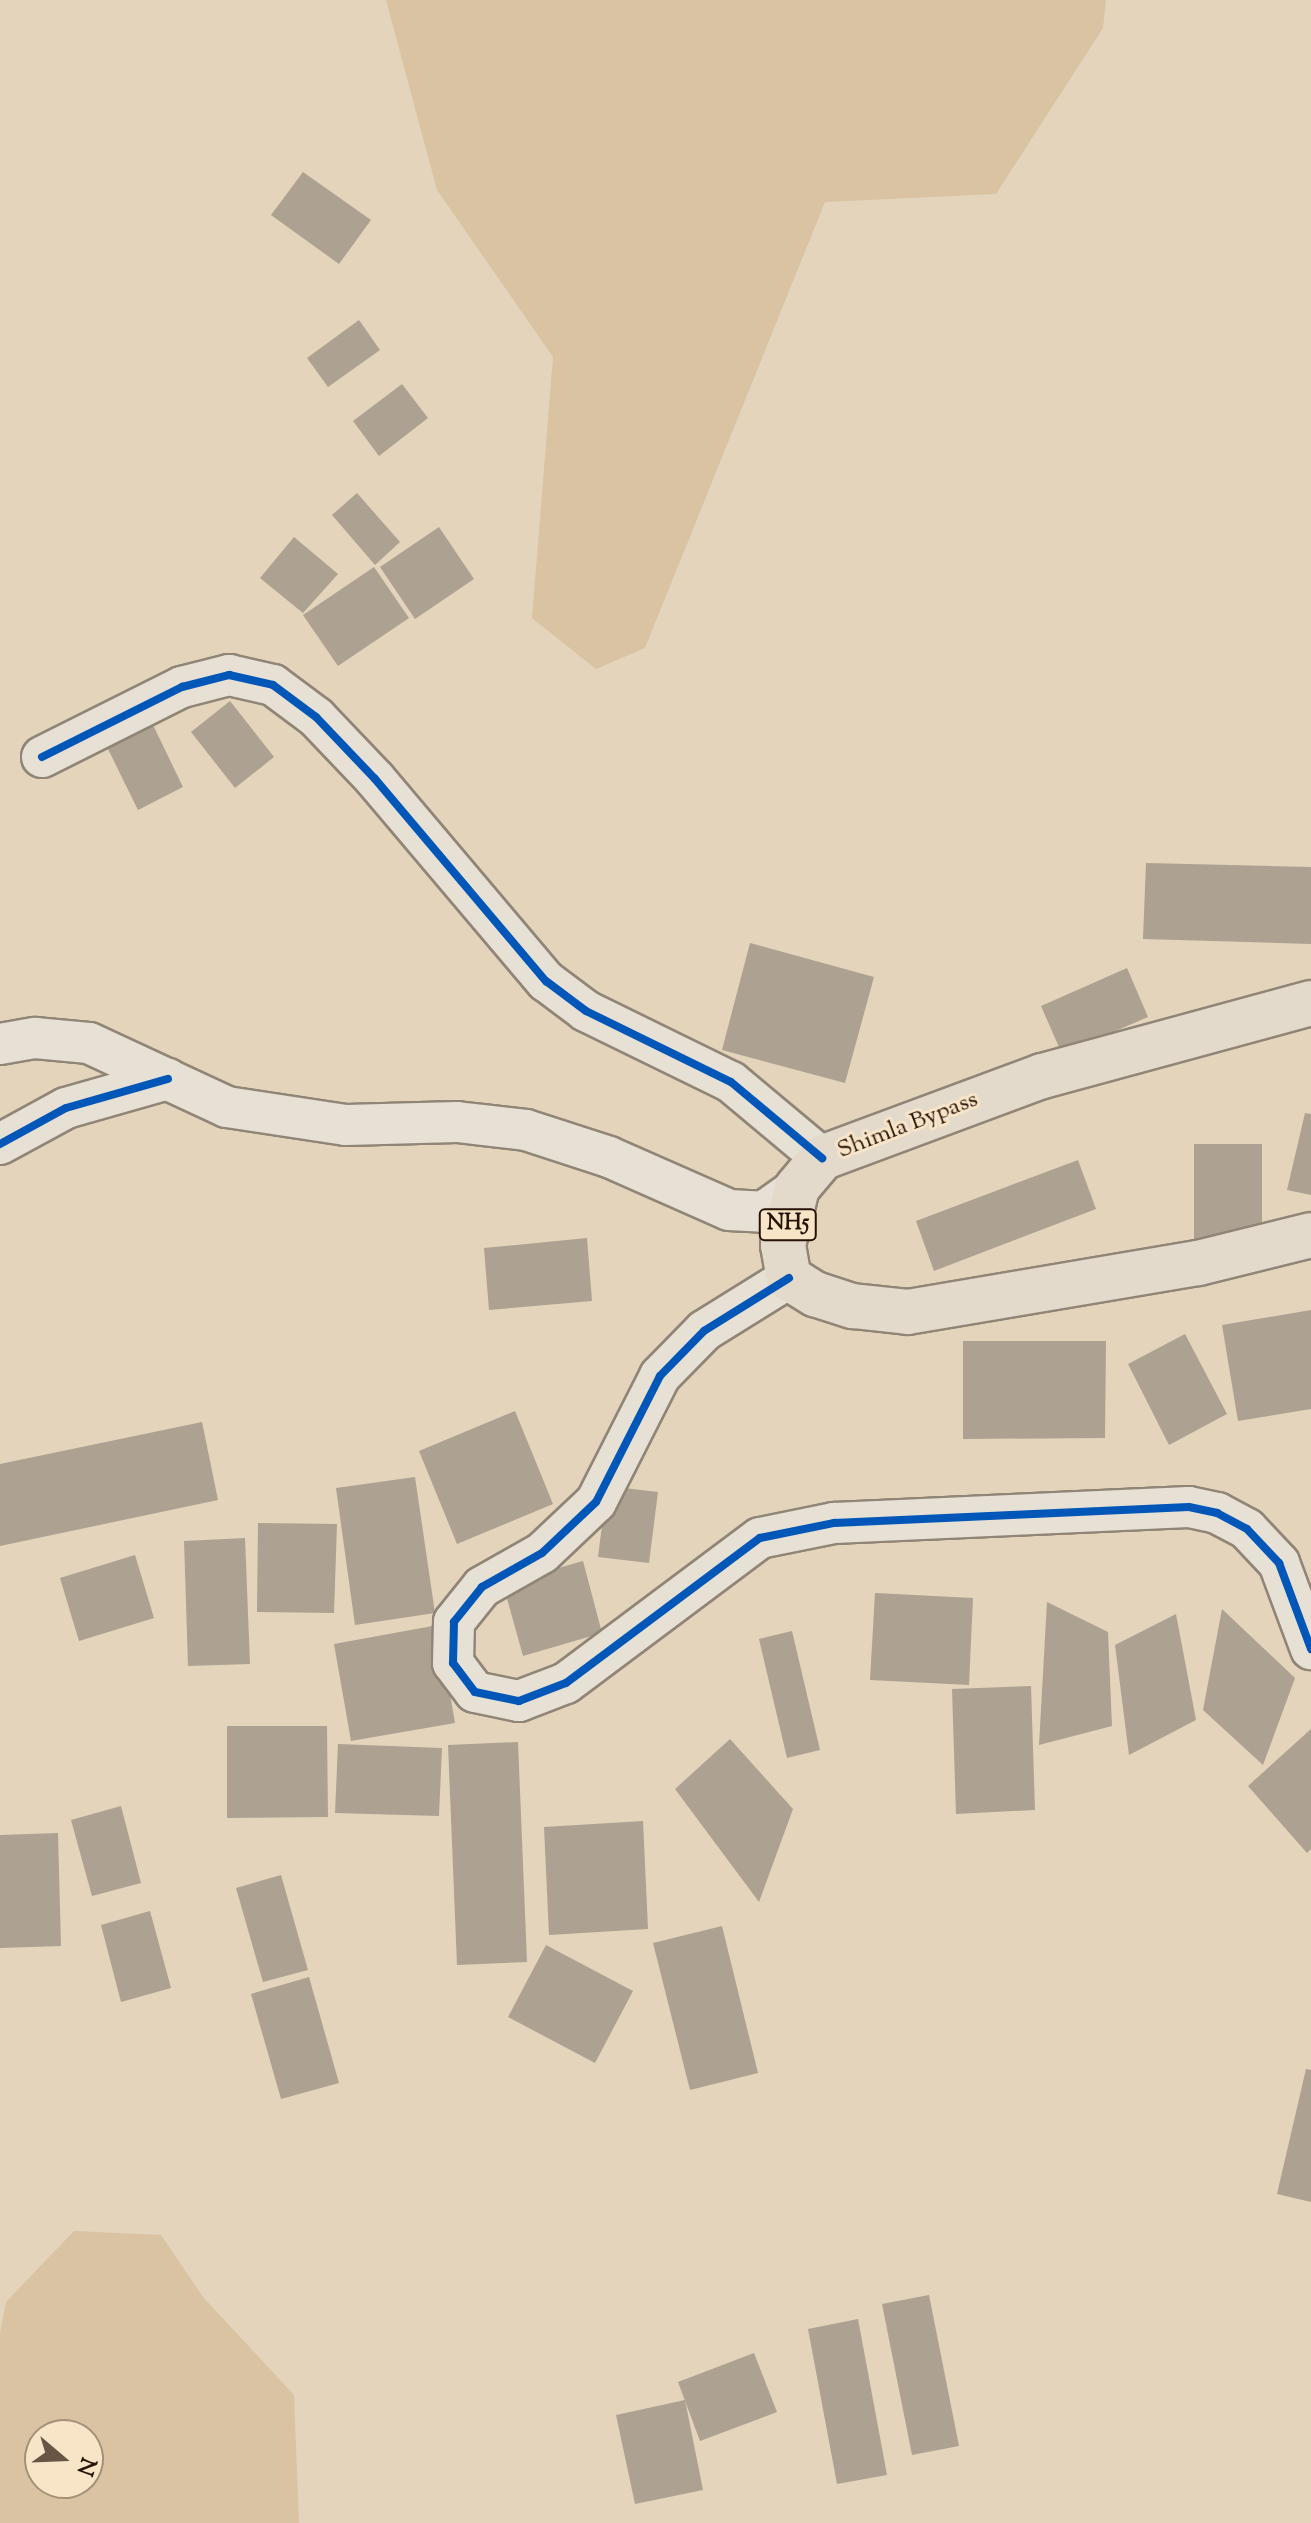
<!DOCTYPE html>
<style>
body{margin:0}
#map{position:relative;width:1311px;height:2523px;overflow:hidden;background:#e3d4bb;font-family:"Sorts Mill Goudy",serif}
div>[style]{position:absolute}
.green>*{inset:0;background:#d9c3a2}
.building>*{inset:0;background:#ada191}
.roads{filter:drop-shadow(2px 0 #908576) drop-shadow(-2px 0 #908576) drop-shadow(0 2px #908576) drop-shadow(0 -2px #908576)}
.minor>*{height:40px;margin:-20px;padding:0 20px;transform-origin:20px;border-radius:20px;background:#e7e0d4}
.highway>*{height:44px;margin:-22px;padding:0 22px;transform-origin:22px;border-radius:22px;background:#e3dacc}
.cycleway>*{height:8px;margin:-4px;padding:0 4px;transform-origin:4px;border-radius:4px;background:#0057b8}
span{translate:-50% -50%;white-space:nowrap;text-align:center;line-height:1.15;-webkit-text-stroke:6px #f8e5c8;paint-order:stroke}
.shield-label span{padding:2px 6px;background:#f8e5c8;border:2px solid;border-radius:6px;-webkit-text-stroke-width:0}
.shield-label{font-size:22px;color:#281107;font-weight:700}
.street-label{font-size:24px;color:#281107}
.north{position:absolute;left:24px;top:2419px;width:80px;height:80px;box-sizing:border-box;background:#f8e5c8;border:2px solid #a5907b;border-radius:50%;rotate:109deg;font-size:22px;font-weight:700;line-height:32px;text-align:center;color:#281107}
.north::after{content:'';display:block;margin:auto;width:28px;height:36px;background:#695546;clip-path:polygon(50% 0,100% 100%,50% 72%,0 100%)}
</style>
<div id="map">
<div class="green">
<div style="clip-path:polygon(386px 0,1106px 0,1103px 28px,996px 194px,825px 202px,645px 648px,596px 669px,532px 618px,553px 357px,437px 190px)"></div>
<div style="clip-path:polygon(evenodd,74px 2231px,161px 2235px,203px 2297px,294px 2395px,299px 2523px,0 2523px,0 2333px,6px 2302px,74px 2231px,88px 2435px,88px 2483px,40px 2483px,40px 2435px,88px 2435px)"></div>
</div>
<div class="building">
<div style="clip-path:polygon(303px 172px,371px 220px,339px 264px,271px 215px)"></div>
<div style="clip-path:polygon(359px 320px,380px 350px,328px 387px,307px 358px)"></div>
<div style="clip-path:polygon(402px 384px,428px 418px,379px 456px,353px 421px)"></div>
<div style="clip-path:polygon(357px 493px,400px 542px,375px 565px,332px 515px)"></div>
<div style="clip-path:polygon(439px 527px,474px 579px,415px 619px,380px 567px)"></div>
<div style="clip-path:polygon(294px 537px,338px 574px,303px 613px,260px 578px)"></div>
<div style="clip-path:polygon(374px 567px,409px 618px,338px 666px,303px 615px)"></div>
<div style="clip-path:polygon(230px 701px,274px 757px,235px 788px,191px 732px)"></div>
<div style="clip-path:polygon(153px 725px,183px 787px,138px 810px,107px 747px)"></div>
<div style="clip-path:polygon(1146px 863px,1311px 867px,1311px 944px,1143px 939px)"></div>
<div style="clip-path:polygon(750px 943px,874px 977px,845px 1083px,722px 1050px)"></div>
<div style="clip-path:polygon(1127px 968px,1148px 1017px,1062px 1054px,1041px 1006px)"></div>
<div style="clip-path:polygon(1305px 1113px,1311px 1114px,1311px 1195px,1287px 1190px)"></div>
<div style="clip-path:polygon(1194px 1144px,1262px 1144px,1262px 1240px,1194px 1241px)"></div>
<div style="clip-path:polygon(1078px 1160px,1096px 1209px,934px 1271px,916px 1221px)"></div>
<div style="clip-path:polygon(587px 1238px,592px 1301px,489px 1310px,484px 1248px)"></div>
<div style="clip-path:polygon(1311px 1310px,1311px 1409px,1238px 1421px,1222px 1325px)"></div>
<div style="clip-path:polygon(1185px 1334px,1227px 1414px,1169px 1445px,1128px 1364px)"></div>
<div style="clip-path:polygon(963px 1341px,1106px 1341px,1105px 1438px,963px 1439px)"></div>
<div style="clip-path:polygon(515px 1411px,553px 1504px,457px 1544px,419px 1451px)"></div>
<div style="clip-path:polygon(202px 1422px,218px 1500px,0 1546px,0 1464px)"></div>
<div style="clip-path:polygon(415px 1477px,435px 1613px,355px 1625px,336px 1488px)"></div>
<div style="clip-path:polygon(607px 1486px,658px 1492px,649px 1563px,598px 1557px)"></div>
<div style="clip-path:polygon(258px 1523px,337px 1524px,334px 1613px,257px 1612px)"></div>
<div style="clip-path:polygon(245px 1538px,250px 1664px,188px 1666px,184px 1541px)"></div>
<div style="clip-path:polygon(135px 1555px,154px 1618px,79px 1641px,60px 1578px)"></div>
<div style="clip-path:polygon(583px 1561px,602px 1633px,523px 1656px,503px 1584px)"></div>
<div style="clip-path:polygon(875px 1593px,973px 1598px,969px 1685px,870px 1680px)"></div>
<div style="clip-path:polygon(1047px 1602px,1108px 1632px,1112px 1726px,1039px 1745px)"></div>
<div style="clip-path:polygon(1222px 1609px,1295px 1678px,1263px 1765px,1203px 1710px)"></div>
<div style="clip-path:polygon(1176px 1614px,1196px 1720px,1129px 1755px,1115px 1645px)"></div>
<div style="clip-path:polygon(438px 1625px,455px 1723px,351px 1741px,334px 1644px)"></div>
<div style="clip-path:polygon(792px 1631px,820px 1750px,787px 1758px,759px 1639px)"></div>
<div style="clip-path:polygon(1031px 1686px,1035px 1810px,956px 1814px,952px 1689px)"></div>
<div style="clip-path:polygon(227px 1726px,327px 1726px,328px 1817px,227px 1818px)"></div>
<div style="clip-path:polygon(1311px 1729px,1311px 1849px,1307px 1853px,1248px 1786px)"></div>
<div style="clip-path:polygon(730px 1739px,793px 1809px,759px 1902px,675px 1789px)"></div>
<div style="clip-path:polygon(518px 1742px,527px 1962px,457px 1965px,448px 1745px)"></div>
<div style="clip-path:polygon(338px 1744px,442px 1748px,439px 1816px,335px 1813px)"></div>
<div style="clip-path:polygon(121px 1806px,141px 1883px,92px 1896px,71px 1820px)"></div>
<div style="clip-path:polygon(643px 1821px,648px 1929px,549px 1935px,544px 1827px)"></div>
<div style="clip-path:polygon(58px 1833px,61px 1946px,0 1948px,0 1835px)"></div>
<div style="clip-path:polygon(281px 1875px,308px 1970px,263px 1982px,236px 1888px)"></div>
<div style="clip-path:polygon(150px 1911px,171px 1988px,121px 2002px,101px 1925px)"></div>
<div style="clip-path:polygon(722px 1926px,758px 2073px,690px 2090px,653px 1943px)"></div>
<div style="clip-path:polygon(546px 1945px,633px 1991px,595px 2063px,508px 2017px)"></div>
<div style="clip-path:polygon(309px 1977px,339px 2083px,281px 2099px,251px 1994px)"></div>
<div style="clip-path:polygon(1306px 2069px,1311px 2070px,1311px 2202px,1277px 2194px)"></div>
<div style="clip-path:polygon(929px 2295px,959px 2446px,912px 2455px,882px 2304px)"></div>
<div style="clip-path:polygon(858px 2319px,887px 2475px,837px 2484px,808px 2329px)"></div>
<div style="clip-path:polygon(754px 2353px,777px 2412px,700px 2441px,678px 2382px)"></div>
<div style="clip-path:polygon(685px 2400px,703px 2490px,635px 2504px,616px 2415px)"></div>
</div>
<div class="roads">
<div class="minor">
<div style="left:42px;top:757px;width:157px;rotate:-26.6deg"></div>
<div style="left:182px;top:687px;width:49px;rotate:-14.3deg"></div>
<div style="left:229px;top:675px;width:45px;rotate:12.8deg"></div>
<div style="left:273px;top:685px;width:54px;rotate:36.7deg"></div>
<div style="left:316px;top:717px;width:86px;rotate:46.4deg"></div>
<div style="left:375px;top:779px;width:265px;rotate:49.8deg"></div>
<div style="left:546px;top:981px;width:50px;rotate:36.9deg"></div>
<div style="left:586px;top:1011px;width:161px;rotate:26.1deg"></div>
<div style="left:731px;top:1082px;width:119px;rotate:39.9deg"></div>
<div style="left:0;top:1044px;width:36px;rotate:-10deg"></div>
<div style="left:35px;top:1038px;width:54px;rotate:5.3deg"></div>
<div style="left:89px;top:1043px;width:152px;rotate:24.9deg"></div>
<div style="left:227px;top:1107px;width:120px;rotate:8.6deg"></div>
<div style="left:346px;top:1125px;width:111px;rotate:-1.5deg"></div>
<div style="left:457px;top:1122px;width:69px;rotate:6.6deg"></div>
<div style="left:526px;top:1130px;width:87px;rotate:18deg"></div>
<div style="left:609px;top:1157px;width:131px;rotate:23.8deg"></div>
<div style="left:729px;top:1210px;width:34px;rotate:3deg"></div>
<div style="left:763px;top:1212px;width:42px;rotate:-35.2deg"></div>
<div style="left:0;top:1144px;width:75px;rotate:-28.6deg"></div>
<div style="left:66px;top:1108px;width:106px;rotate:-15.9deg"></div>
<div style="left:789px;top:1278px;width:100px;rotate:148.1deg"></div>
<div style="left:704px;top:1331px;width:63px;rotate:134.4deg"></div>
<div style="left:660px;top:1376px;width:141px;rotate:116.9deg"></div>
<div style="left:596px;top:1502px;width:74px;rotate:136.6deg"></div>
<div style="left:542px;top:1553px;width:69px;rotate:150.5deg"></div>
<div style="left:482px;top:1587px;width:45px;rotate:128.7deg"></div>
<div style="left:454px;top:1622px;width:41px;rotate:91.4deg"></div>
<div style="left:453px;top:1663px;width:36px;rotate:53deg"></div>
<div style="left:475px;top:1692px;width:45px;rotate:11.6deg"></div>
<div style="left:519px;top:1701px;width:50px;rotate:-21deg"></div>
<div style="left:566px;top:1683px;width:242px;rotate:-36.8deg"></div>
<div style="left:760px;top:1538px;width:76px;rotate:-11.5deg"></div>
<div style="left:834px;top:1523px;width:355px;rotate:-2.6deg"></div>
<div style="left:1189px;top:1507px;width:29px;rotate:12deg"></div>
<div style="left:1217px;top:1513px;width:34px;rotate:28deg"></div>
<div style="left:1247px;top:1529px;width:47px;rotate:46.7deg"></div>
<div style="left:1279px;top:1563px;width:92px;rotate:69.6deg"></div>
</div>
<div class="highway">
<div style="left:1311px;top:1003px;width:279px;rotate:164.8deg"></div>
<div style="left:1042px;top:1076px;width:235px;rotate:159.6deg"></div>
<div style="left:822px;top:1158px;width:39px;rotate:130deg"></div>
<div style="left:797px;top:1188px;width:59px;rotate:103.8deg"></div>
<div style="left:783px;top:1245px;width:34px;rotate:80deg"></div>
<div style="left:789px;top:1278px;width:31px;rotate:32deg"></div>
<div style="left:815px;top:1294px;width:40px;rotate:18deg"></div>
<div style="left:853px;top:1306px;width:55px;rotate:6.2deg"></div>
<div style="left:908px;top:1312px;width:294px;rotate:-9.6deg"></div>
<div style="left:1198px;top:1263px;width:116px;rotate:-13.9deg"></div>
</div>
</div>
<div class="cycleway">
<div style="left:42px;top:757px;width:157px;rotate:-26.6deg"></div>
<div style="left:182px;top:687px;width:49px;rotate:-14.3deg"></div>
<div style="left:229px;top:675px;width:45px;rotate:12.8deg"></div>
<div style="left:273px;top:685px;width:54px;rotate:36.7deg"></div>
<div style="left:316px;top:717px;width:86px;rotate:46.4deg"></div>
<div style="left:375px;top:779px;width:265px;rotate:49.8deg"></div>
<div style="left:546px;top:981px;width:50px;rotate:36.9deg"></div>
<div style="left:586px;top:1011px;width:161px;rotate:26.1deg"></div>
<div style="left:731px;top:1082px;width:119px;rotate:39.9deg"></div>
<div style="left:0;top:1144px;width:75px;rotate:-28.6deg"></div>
<div style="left:66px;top:1108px;width:106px;rotate:-15.9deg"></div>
<div style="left:789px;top:1278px;width:100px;rotate:148.1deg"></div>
<div style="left:704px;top:1331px;width:63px;rotate:134.4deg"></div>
<div style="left:660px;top:1376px;width:141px;rotate:116.9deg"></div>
<div style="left:596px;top:1502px;width:74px;rotate:136.6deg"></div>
<div style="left:542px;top:1553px;width:69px;rotate:150.5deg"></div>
<div style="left:482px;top:1587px;width:45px;rotate:128.7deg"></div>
<div style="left:454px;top:1622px;width:41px;rotate:91.4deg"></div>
<div style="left:453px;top:1663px;width:36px;rotate:53deg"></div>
<div style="left:475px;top:1692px;width:45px;rotate:11.6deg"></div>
<div style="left:519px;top:1701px;width:50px;rotate:-21deg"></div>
<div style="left:566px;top:1683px;width:242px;rotate:-36.8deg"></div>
<div style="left:760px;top:1538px;width:76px;rotate:-11.5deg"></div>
<div style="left:834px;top:1523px;width:355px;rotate:-2.6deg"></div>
<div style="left:1189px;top:1507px;width:29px;rotate:12deg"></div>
<div style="left:1217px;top:1513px;width:34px;rotate:28deg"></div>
<div style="left:1247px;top:1529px;width:47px;rotate:46.7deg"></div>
<div style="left:1279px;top:1563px;width:92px;rotate:69.6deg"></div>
</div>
<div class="shield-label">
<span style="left:788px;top:1225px">NH5</span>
</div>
<div class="street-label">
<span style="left:908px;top:1126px;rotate:-21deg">Shimla Bypass</span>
</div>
<div class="north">N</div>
</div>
